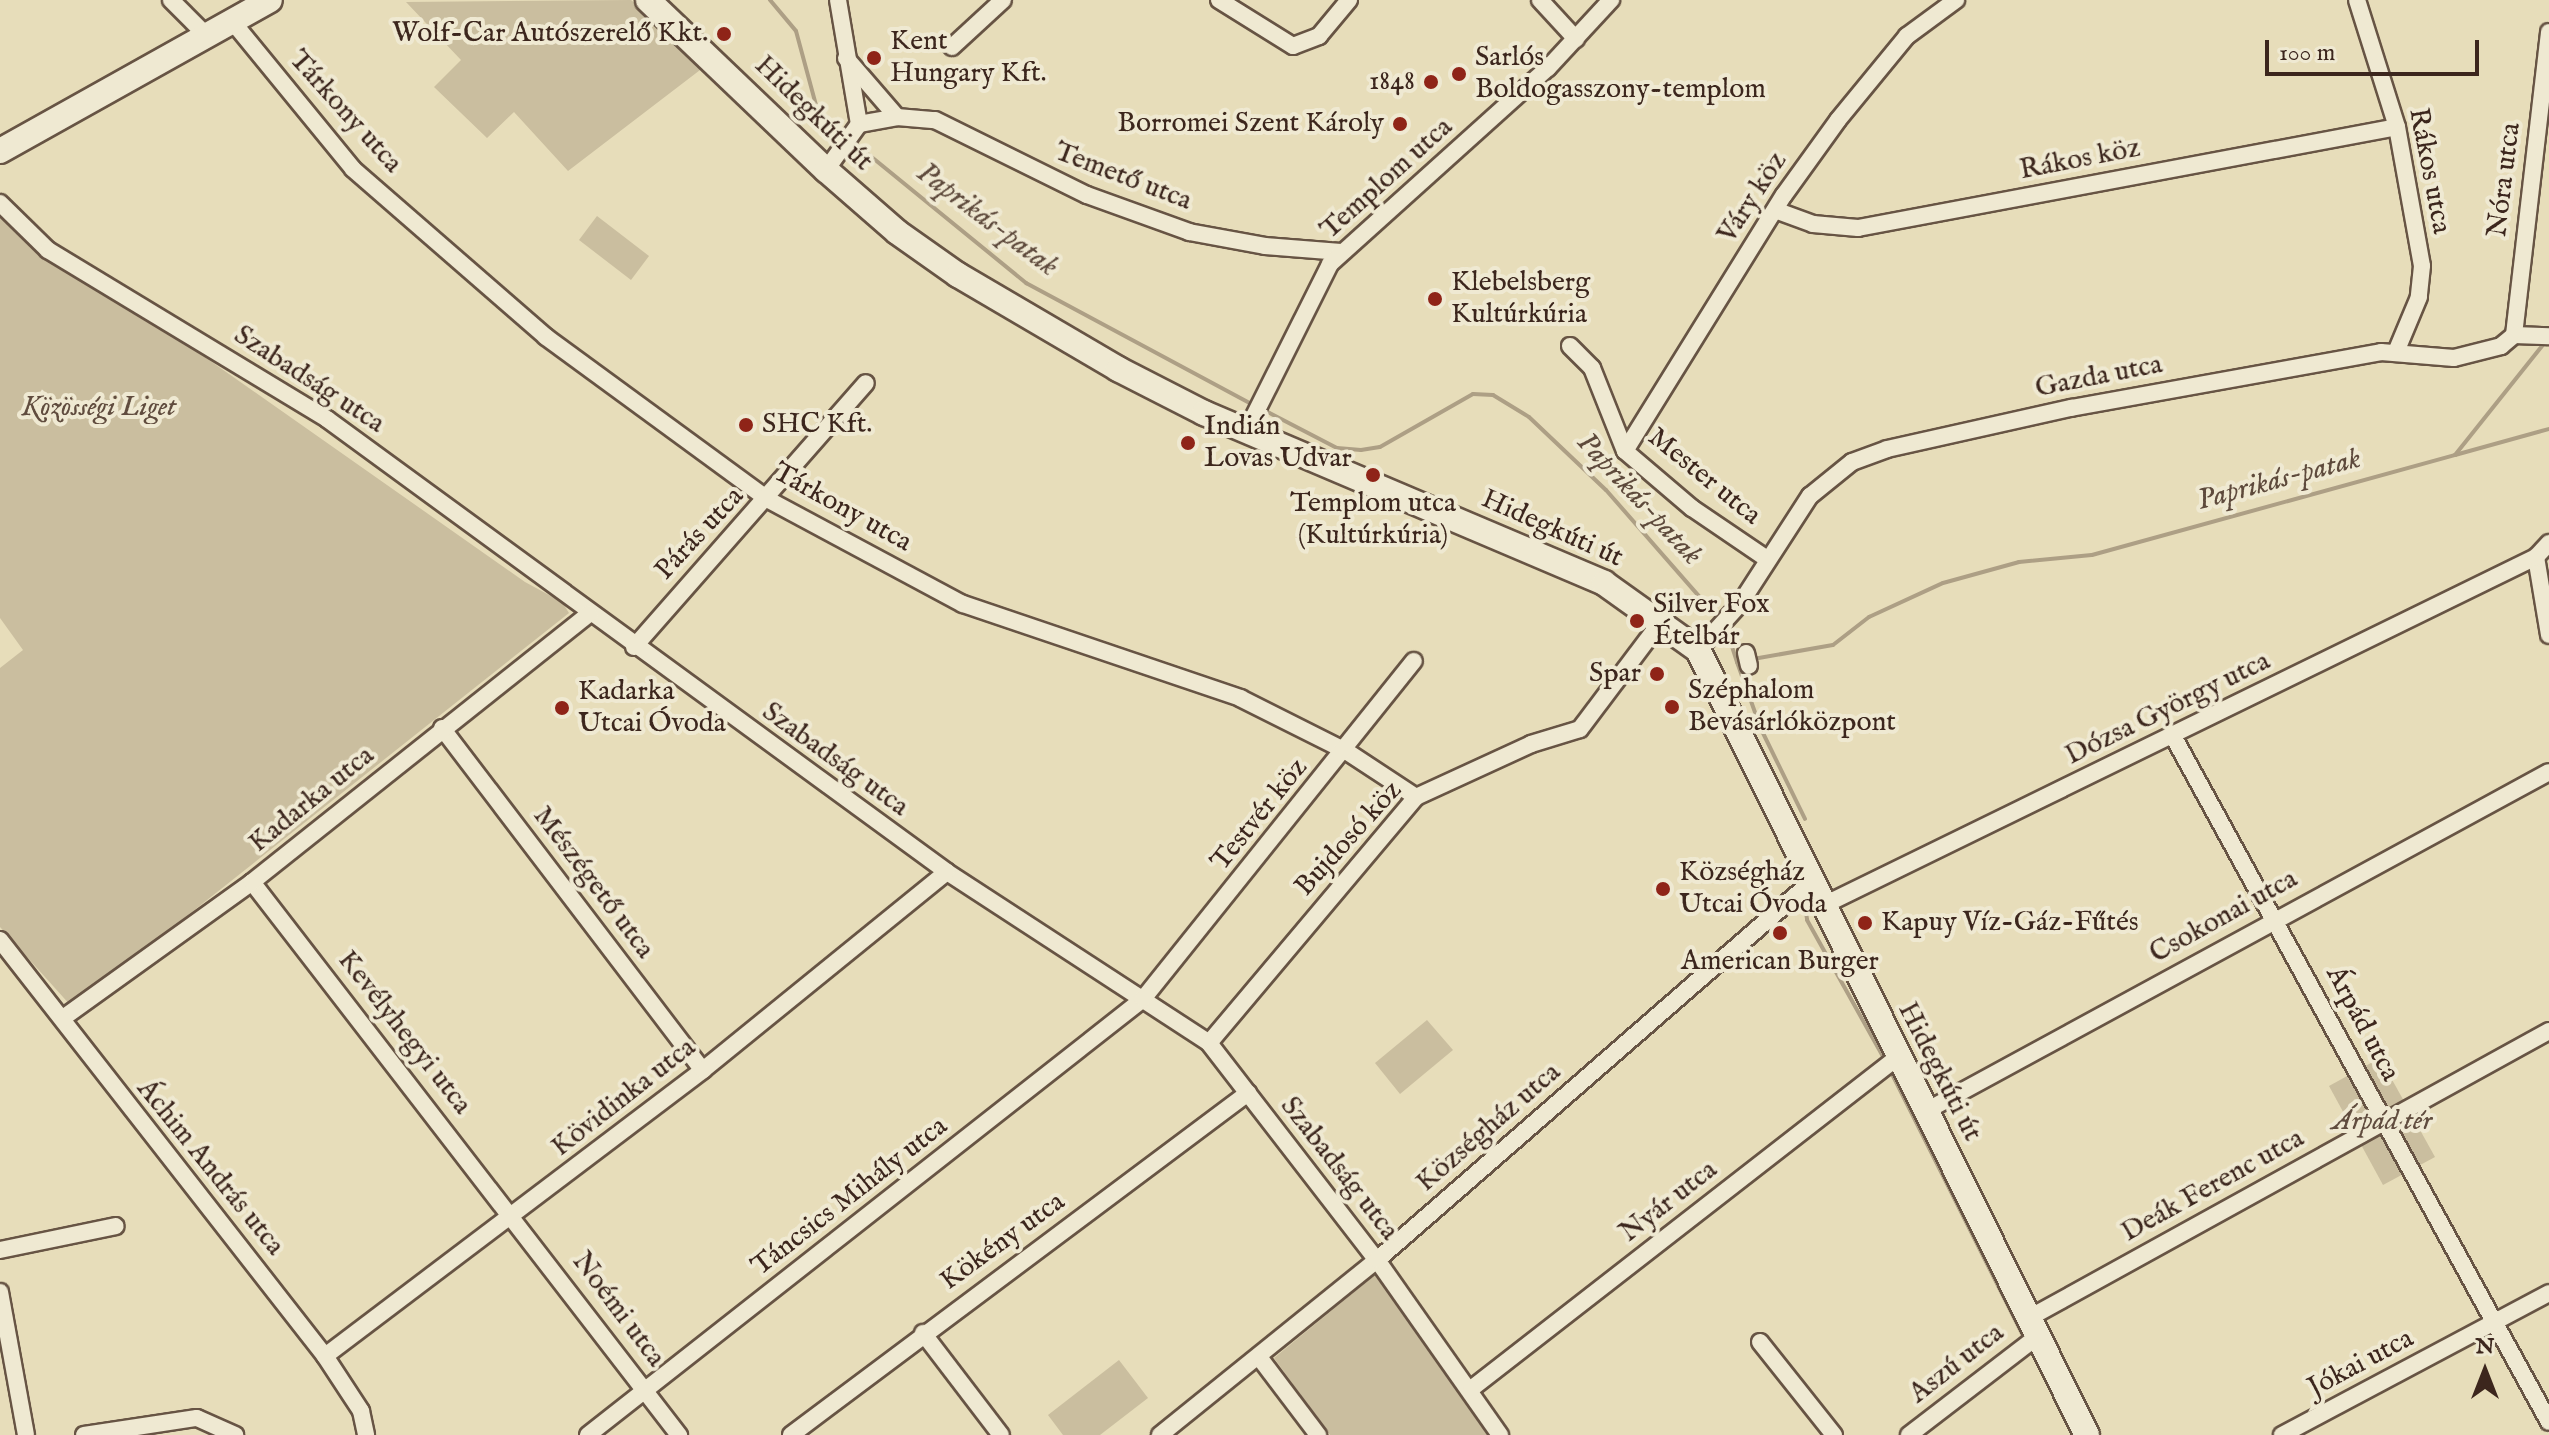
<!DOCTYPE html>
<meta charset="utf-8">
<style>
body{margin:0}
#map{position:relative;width:2549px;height:1435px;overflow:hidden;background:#e7ddba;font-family:"IM FELL English",serif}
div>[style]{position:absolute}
.green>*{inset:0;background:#cabe9f}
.stream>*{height:4px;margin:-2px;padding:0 2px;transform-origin:2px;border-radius:2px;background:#ad9f85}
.roads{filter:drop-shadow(2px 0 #675444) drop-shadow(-2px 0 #675444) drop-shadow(0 2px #675444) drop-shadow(0 -2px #675444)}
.street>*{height:16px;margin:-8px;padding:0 8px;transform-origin:8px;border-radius:8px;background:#efe9d2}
.secondary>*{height:24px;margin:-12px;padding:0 12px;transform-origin:12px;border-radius:12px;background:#efe9d2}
.dots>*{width:22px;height:22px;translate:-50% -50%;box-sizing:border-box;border:4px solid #efe9d2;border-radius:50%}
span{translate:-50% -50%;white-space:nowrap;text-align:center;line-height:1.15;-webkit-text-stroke:8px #efe9d2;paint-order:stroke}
.poi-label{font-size:28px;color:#3c261d}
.right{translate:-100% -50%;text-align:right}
.left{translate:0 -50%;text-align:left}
.street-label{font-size:28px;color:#3c261d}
.park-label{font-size:28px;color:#604c3e;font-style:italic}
.water-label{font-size:30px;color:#5e4a3c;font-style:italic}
.north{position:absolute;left:2445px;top:1331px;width:80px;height:80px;-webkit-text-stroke:6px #efe9d2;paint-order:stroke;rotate:0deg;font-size:22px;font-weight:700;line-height:32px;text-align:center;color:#3c261d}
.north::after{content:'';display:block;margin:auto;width:28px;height:36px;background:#3c261d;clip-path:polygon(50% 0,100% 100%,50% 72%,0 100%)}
.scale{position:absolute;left:2265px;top:40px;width:214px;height:36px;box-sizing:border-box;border:4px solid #3c261d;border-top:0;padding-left:10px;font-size:24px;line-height:28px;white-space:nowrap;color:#3c261d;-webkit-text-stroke:6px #efe9d2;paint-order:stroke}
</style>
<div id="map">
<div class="green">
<div style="clip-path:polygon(631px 0,675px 35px,704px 67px,568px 171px,514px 112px,487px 138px,434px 87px,461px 60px,406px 2px)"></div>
<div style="clip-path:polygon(0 214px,45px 257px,165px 329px,525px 582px,562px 602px,569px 613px,72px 1007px,0 927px,0 668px,23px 650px,0 618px)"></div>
<div style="clip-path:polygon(597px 216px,649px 256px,631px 280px,579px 240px)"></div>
<div style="clip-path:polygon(1427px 1020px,1453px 1050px,1400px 1094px,1375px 1063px)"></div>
<div style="clip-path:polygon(2380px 1058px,2435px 1157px,2383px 1185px,2329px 1086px)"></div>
<div style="clip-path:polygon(1376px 1274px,1463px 1396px,1487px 1435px,1330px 1435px,1274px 1358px)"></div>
<div style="clip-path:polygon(1119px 1360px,1148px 1398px,1100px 1435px,1063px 1435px,1048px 1415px)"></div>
</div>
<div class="stream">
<div style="left:770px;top:0;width:40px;rotate:50deg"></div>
<div style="left:796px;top:31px;width:88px;rotate:74.9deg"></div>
<div style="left:819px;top:116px;width:32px;rotate:36deg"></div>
<div style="left:852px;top:141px;width:225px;rotate:39.2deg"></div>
<div style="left:1026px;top:283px;width:259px;rotate:28.2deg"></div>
<div style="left:1262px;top:409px;width:85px;rotate:27.5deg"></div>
<div style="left:1337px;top:448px;width:24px;rotate:5deg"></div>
<div style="left:1361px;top:450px;width:19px;rotate:-9deg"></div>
<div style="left:1380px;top:447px;width:107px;rotate:-29.7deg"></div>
<div style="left:1473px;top:394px;width:20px;rotate:3deg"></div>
<div style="left:1493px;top:395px;width:42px;rotate:31.4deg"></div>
<div style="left:1529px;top:417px;width:106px;rotate:43.5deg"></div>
<div style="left:1606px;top:490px;width:171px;rotate:48.8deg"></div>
<div style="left:2455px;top:455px;width:98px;rotate:-15.5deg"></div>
<div style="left:1725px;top:625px;width:39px;rotate:72deg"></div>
<div style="left:1737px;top:662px;width:7px;rotate:-8deg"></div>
<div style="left:1753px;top:659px;width:81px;rotate:-9.9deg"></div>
<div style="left:1833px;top:645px;width:46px;rotate:-37.9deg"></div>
<div style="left:1869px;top:617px;width:81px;rotate:-24.7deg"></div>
<div style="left:1943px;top:583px;width:79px;rotate:-15.4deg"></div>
<div style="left:2019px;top:562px;width:73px;rotate:-5.5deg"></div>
<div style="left:2092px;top:555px;width:377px;rotate:-15.4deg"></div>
<div style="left:2455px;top:455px;width:146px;rotate:-51.4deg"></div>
<div style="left:1737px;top:662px;width:71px;rotate:70.3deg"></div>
<div style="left:1761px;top:729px;width:100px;rotate:63.9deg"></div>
<div style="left:1804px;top:900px;width:20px;rotate:81deg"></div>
<div style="left:1807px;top:920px;width:160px;rotate:60.9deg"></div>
<div style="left:1889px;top:1068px;width:303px;rotate:63.4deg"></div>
<div style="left:2029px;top:1346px;width:96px;rotate:63.4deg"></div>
</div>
<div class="roads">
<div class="street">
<div style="left:171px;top:0;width:49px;rotate:45deg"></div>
<div style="left:838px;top:0;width:126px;rotate:80.4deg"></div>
<div style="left:1219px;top:0;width:87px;rotate:31.9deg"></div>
<div style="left:1293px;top:46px;width:28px;rotate:-21deg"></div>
<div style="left:1319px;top:36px;width:47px;rotate:-50.2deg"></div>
<div style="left:1540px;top:0;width:53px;rotate:47.3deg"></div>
<div style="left:2357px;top:0;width:133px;rotate:72.5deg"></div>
<div style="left:2397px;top:127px;width:141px;rotate:79.8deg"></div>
<div style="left:2422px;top:266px;width:31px;rotate:96deg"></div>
<div style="left:2419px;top:297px;width:60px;rotate:112.7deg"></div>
<div style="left:232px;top:21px;width:191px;rotate:50.7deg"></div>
<div style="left:353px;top:169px;width:256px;rotate:41deg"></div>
<div style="left:546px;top:337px;width:274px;rotate:36.2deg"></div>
<div style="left:767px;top:499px;width:222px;rotate:28.2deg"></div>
<div style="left:963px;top:604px;width:293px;rotate:18.7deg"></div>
<div style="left:1240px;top:698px;width:119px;rotate:26.6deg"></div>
<div style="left:1346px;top:751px;width:84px;rotate:33.3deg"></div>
<div style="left:952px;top:47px;width:69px;rotate:-42.7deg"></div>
<div style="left:846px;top:58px;width:78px;rotate:49.2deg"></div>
<div style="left:859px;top:124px;width:39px;rotate:-10deg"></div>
<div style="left:897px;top:117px;width:38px;rotate:5deg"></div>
<div style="left:935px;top:120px;width:169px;rotate:26.3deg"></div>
<div style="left:1087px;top:195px;width:109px;rotate:19.9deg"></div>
<div style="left:1189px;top:232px;width:77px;rotate:10.4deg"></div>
<div style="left:1265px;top:246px;width:76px;rotate:4.5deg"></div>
<div style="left:826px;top:170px;width:57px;rotate:-54.3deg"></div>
<div style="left:0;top:203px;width:67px;rotate:44.4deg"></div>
<div style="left:48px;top:250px;width:326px;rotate:31.2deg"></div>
<div style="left:327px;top:419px;width:768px;rotate:36.15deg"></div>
<div style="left:947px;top:872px;width:313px;rotate:33.1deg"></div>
<div style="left:1209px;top:1043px;width:274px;rotate:52.3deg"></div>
<div style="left:1377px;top:1260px;width:214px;rotate:54.9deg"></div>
<div style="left:1775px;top:210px;width:40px;rotate:20.2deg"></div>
<div style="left:1813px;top:224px;width:45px;rotate:5.1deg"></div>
<div style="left:1858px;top:228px;width:548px;rotate:-10.61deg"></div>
<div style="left:2514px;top:335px;width:305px;rotate:-83.4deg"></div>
<div style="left:1570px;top:346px;width:31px;rotate:45deg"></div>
<div style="left:1592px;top:368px;width:89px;rotate:68.3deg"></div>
<div style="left:1625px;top:451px;width:88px;rotate:40.4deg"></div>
<div style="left:1692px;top:508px;width:91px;rotate:34.2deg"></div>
<div style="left:1246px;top:432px;width:188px;rotate:-63.4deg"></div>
<div style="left:1330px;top:264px;width:293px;rotate:-42deg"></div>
<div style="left:1548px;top:68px;width:93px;rotate:-47.2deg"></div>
<div style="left:1625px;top:451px;width:301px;rotate:-58.2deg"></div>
<div style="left:1784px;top:195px;width:92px;rotate:-54.2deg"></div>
<div style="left:1838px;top:120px;width:109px;rotate:-50.6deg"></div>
<div style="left:1907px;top:36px;width:61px;rotate:-36.3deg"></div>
<div style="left:2536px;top:557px;width:79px;rotate:80.5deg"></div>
<div style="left:634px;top:647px;width:351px;rotate:-48.7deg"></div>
<div style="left:1698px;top:650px;width:62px;rotate:-47.6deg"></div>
<div style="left:1740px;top:604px;width:129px;rotate:-57.1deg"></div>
<div style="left:1810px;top:496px;width:54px;rotate:-39deg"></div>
<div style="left:1852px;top:462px;width:37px;rotate:-20deg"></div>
<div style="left:1887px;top:449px;width:189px;rotate:-12.6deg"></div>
<div style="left:2071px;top:408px;width:315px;rotate:-10.2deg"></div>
<div style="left:2381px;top:352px;width:73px;rotate:4.7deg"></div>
<div style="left:2454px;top:358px;width:49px;rotate:-14.3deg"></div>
<div style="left:2501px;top:346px;width:17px;rotate:-40deg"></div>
<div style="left:2514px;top:335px;width:35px;rotate:2deg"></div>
<div style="left:1746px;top:653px;width:13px;rotate:77deg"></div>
<div style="left:442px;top:728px;width:430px;rotate:52.7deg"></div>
<div style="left:2173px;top:736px;width:782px;rotate:61.27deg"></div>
<div style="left:252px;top:882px;width:699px;rotate:52.33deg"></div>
<div style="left:1822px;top:906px;width:795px;rotate:-26.05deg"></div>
<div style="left:2536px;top:557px;width:19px;rotate:-47deg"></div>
<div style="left:0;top:940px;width:528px;rotate:52deg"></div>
<div style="left:325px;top:1356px;width:66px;rotate:56.8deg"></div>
<div style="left:361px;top:1411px;width:25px;rotate:78deg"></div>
<div style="left:63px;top:1018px;width:233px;rotate:-35.7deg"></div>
<div style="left:252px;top:882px;width:431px;rotate:-38.5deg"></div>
<div style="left:1209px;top:1043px;width:322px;rotate:-49.9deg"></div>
<div style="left:1416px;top:797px;width:127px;rotate:-24.7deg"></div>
<div style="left:1531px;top:744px;width:51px;rotate:-17deg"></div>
<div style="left:1580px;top:729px;width:136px;rotate:-53deg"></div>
<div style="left:1926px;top:1111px;width:709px;rotate:-28.55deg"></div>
<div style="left:0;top:1250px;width:118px;rotate:-11.7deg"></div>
<div style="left:0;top:1292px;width:145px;rotate:79.7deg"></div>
<div style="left:2029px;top:1318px;width:594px;rotate:-28.9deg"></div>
<div style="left:923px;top:1333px;width:128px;rotate:52.6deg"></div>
<div style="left:1760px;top:1342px;width:119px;rotate:51.5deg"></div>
<div style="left:325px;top:1356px;width:474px;rotate:-37.1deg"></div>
<div style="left:703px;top:1070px;width:314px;rotate:-39.1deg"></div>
<div style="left:1259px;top:1357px;width:98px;rotate:52.9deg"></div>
<div style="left:1471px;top:1389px;width:541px;rotate:-37.87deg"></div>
<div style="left:84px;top:1435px;width:114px;rotate:-8.6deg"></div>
<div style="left:197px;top:1418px;width:42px;rotate:24.1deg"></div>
<div style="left:588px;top:1435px;width:706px;rotate:-38.15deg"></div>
<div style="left:1143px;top:999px;width:433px;rotate:-51.3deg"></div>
<div style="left:791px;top:1435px;width:571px;rotate:-36.81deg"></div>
<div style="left:1160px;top:1435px;width:279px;rotate:-38.9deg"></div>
<div style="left:1377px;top:1260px;width:574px;rotate:-41.05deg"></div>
<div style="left:1909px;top:1435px;width:163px;rotate:-37.5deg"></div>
<div style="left:2282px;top:1435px;width:302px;rotate:-28deg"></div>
</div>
<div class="secondary">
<div style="left:648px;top:0;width:246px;rotate:43.7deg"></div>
<div style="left:826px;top:170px;width:94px;rotate:41.1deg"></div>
<div style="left:897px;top:232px;width:75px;rotate:35.2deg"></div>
<div style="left:958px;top:275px;width:186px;rotate:30.4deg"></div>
<div style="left:1118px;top:369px;width:97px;rotate:27.1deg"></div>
<div style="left:1204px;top:413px;width:435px;rotate:23deg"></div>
<div style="left:1604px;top:583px;width:115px;rotate:35.5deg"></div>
<div style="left:1698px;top:650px;width:876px;rotate:63.64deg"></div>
<div style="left:0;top:151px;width:309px;rotate:-29.2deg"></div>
</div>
</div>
<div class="dots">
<div style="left:724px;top:34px;background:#8f2418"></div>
<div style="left:874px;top:58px;background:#8f2418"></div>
<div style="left:1459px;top:74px;background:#8f2418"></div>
<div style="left:1431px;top:82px;background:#8f2418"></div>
<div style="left:1400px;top:124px;background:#8f2418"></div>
<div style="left:1435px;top:299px;background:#8f2418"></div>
<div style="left:746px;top:425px;background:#8f2418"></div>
<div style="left:1188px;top:443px;background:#8f2418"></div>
<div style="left:1373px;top:475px;background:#8f2418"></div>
<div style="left:1637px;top:621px;background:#8f2418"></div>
<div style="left:1657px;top:674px;background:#8f2418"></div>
<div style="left:1672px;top:707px;background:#8f2418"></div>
<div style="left:562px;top:708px;background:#8f2418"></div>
<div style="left:1663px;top:889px;background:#8f2418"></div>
<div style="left:1865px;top:923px;background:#8f2418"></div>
<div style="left:1780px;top:933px;background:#8f2418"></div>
</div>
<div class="poi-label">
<span class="right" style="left:708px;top:34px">Wolf-Car Autószerelő Kkt.</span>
<span class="left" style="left:890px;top:58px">Kent<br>Hungary Kft.</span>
<span class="left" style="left:1475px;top:74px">Sarlós<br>Boldogasszony-templom</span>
<span class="right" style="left:1415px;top:82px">1848</span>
<span class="right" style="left:1384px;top:124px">Borromei Szent Károly</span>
<span class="left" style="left:1451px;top:299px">Klebelsberg<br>Kultúrkúria</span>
<span class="left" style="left:762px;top:425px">SHC Kft.</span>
<span class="left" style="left:1204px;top:443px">Indián<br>Lovas Udvar</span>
<span style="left:1373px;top:520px">Templom utca<br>(Kultúrkúria)</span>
<span class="left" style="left:1653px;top:621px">Silver Fox<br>Ételbár</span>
<span class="right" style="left:1641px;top:674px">Spar</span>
<span class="left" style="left:1688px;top:707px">Széphalom<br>Bevásárlóközpont</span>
<span class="left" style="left:578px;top:708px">Kadarka<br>Utcai Óvoda</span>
<span class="left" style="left:1679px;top:889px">Községház<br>Utcai Óvoda</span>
<span class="left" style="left:1881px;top:923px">Kapuy Víz-Gáz-Fűtés</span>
<span style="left:1780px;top:962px">American Burger</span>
</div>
<div class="street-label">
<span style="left:345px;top:112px;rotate:48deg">Tárkony utca</span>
<span style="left:813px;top:114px;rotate:44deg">Hidegkúti út</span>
<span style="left:2080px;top:160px;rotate:-11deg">Rákos köz</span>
<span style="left:2429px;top:171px;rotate:79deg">Rákos utca</span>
<span style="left:1123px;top:177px;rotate:21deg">Temető utca</span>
<span style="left:1387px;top:179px;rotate:-42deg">Templom utca</span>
<span style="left:2505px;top:180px;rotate:-83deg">Nóra utca</span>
<span style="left:1753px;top:198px;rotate:-57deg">Váry köz</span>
<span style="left:2099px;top:377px;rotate:-11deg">Gazda utca</span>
<span style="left:309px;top:380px;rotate:33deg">Szabadság utca</span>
<span style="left:1704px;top:477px;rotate:39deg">Mester utca</span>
<span style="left:842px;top:508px;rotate:29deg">Tárkony utca</span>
<span style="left:1552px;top:529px;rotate:24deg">Hidegkúti út</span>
<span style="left:700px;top:534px;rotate:-47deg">Párás utca</span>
<span style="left:2168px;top:709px;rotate:-26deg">Dózsa György utca</span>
<span style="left:835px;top:760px;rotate:36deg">Szabadság utca</span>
<span style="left:312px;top:800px;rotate:-39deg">Kadarka utca</span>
<span style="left:1260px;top:815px;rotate:-51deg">Testvér köz</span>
<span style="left:1349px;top:839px;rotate:-48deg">Bujdosó köz</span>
<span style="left:593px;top:883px;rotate:53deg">Mészégető utca</span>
<span style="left:2224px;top:917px;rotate:-29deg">Csokonai utca</span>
<span style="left:2362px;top:1024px;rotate:62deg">Árpád utca</span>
<span style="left:404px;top:1033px;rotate:52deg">Kevélyhegyi utca</span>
<span style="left:1939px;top:1072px;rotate:63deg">Hidegkúti út</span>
<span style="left:624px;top:1098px;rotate:-38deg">Kövidinka utca</span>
<span style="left:1489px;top:1128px;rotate:-41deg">Községház utca</span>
<span style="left:210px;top:1168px;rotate:51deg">Áchim András utca</span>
<span style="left:1339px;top:1169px;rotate:52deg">Szabadság utca</span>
<span style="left:2213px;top:1186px;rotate:-29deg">Deák Ferenc utca</span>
<span style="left:850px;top:1197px;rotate:-38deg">Táncsics Mihály utca</span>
<span style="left:1669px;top:1202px;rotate:-38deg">Nyár utca</span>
<span style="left:1003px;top:1242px;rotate:-36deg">Kökény utca</span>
<span style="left:618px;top:1310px;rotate:53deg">Noémi utca</span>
<span style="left:1957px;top:1364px;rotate:-38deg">Aszú utca</span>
<span style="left:2361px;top:1364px;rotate:-28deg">Jókai utca</span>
</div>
<div class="park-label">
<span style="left:99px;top:408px">Közösségi Liget</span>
<span style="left:2382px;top:1122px">Árpád tér</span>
</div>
<div class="water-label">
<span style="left:987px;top:220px;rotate:37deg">Paprikás-patak</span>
<span style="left:2279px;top:480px;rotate:-15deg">Paprikás-patak</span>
<span style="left:1639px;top:499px;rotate:47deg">Paprikás-patak</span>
</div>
<div class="north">N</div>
<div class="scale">100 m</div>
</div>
